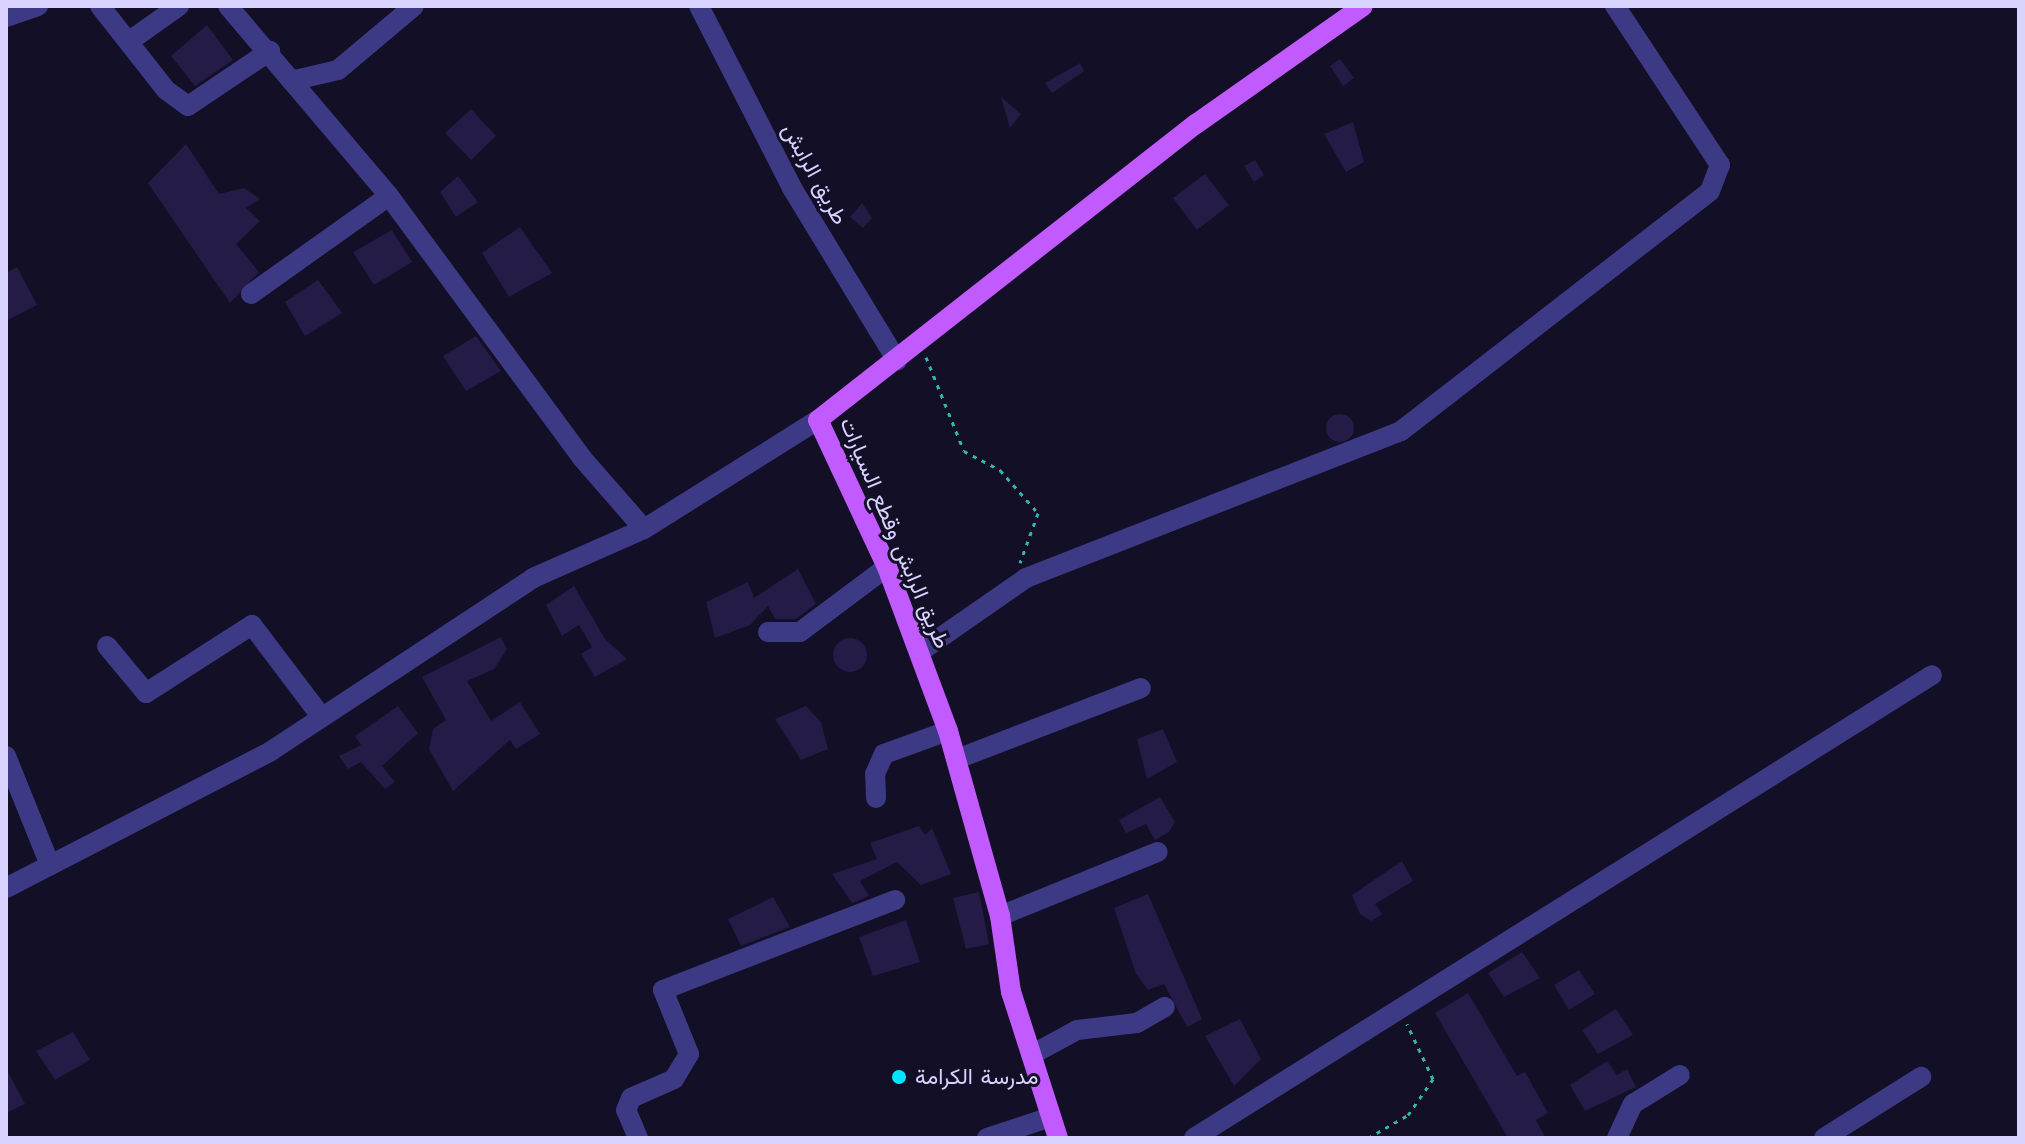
<!DOCTYPE html>
<meta charset="utf-8">
<style>
body{margin:0}
#map{position:relative;width:2025px;height:1144px;overflow:hidden;background:#130f26;font-family:"Work Sans",Vazirmatn,sans-serif}
div>[style]{position:absolute}
.building>*{inset:0;background:#241b47}
.round{border-radius:50%}
.path>*{height:3px;margin-top:-1.5px;transform-origin:0;background:repeating-linear-gradient(90deg,#2fb8b0 0 4px,transparent 0 10px)}
.minor>*{height:20px;margin:-10px;padding:0 10px;transform-origin:10px;border-radius:10px;background:#3d3a85}
.major>*{height:20px;margin:-10px;padding:0 10px;transform-origin:10px;border-radius:10px;background:#c25bff}
.dots>*{width:22px;height:22px;translate:-50% -50%;box-sizing:border-box;border:4px solid #130f26;border-radius:50%}
span{translate:-50% -50%;white-space:nowrap;text-align:center;line-height:1.15;-webkit-text-stroke:6px #130f26;paint-order:stroke}
.street-label{font-size:22px;color:#d9d4ff}
.poi-label{font-size:22px;color:#d9d4ff}
.left{translate:0 -50%;text-align:left}
.frame{position:absolute;inset:0;border:8px solid #d9d4ff;pointer-events:none}
</style>
<div id="map">
<div class="building">
<div style="clip-path:polygon(207px 25px,233px 60px,195px 86px,171px 56px)"></div>
<div style="clip-path:polygon(1340px 59px,1354px 78px,1343px 86px,1330px 66px)"></div>
<div style="clip-path:polygon(1080px 63px,1084px 71px,1052px 93px,1045px 83px)"></div>
<div style="clip-path:polygon(1001px 97px,1021px 114px,1010px 128px)"></div>
<div style="clip-path:polygon(471px 109px,496px 136px,471px 160px,445px 133px)"></div>
<div style="clip-path:polygon(1353px 122px,1364px 162px,1346px 172px,1324px 134px)"></div>
<div style="clip-path:polygon(186px 144px,219px 194px,244px 188px,260px 199px,246px 208px,260px 221px,236px 244px,259px 272px,230px 303px,148px 183px)"></div>
<div style="clip-path:polygon(1255px 160px,1264px 175px,1254px 182px,1244px 166px)"></div>
<div style="clip-path:polygon(1205px 174px,1229px 205px,1197px 230px,1173px 198px)"></div>
<div style="clip-path:polygon(458px 176px,478px 202px,456px 217px,440px 192px)"></div>
<div style="clip-path:polygon(862px 203px,872px 218px,863px 228px,850px 217px)"></div>
<div style="clip-path:polygon(520px 227px,552px 273px,509px 297px,482px 253px)"></div>
<div style="clip-path:polygon(392px 230px,412px 262px,374px 285px,353px 252px)"></div>
<div style="clip-path:polygon(17px 267px,37px 305px,6px 321px,6px 273px)"></div>
<div style="clip-path:polygon(318px 280px,342px 313px,305px 336px,285px 302px)"></div>
<div style="clip-path:polygon(476px 336px,501px 371px,466px 391px,443px 356px)"></div>
<div class="round" style="left:1326px;top:414px;width:28px;height:28px"></div>
<div style="clip-path:polygon(798px 569px,816px 604px,796px 619px,775px 619px,768px 606px,750px 625px,715px 638px,706px 602px,748px 582px,754px 598px)"></div>
<div style="clip-path:polygon(574px 586px,605px 639px,627px 659px,595px 677px,581px 654px,592px 647px,579px 625px,562px 636px,546px 605px)"></div>
<div style="clip-path:polygon(501px 637px,507px 649px,494px 669px,467px 681px,491px 721px,520px 702px,540px 734px,516px 749px,510px 740px,453px 791px,429px 749px,433px 729px,446px 720px,422px 677px)"></div>
<div class="round" style="left:833px;top:638px;width:34px;height:34px"></div>
<div style="clip-path:polygon(398px 706px,418px 733px,382px 766px,395px 782px,385px 789px,361px 762px,348px 769px,339px 756px,361px 745px,355px 736px)"></div>
<div style="clip-path:polygon(806px 706px,821px 722px,828px 749px,801px 760px,775px 719px)"></div>
<div style="clip-path:polygon(1163px 729px,1177px 762px,1147px 779px,1137px 739px)"></div>
<div style="clip-path:polygon(1160px 797px,1175px 822px,1169px 832px,1155px 840px,1146px 824px,1126px 833px,1119px 820px)"></div>
<div style="clip-path:polygon(919px 826px,925px 835px,932px 828px,951px 874px,921px 885px,897px 862px,860px 881px,869px 896px,852px 903px,832px 874px,877px 859px,870px 843px)"></div>
<div style="clip-path:polygon(1402px 861px,1413px 881px,1375px 904px,1382px 914px,1371px 921px,1360px 914px,1352px 895px)"></div>
<div style="clip-path:polygon(979px 892px,989px 944px,966px 949px,953px 898px)"></div>
<div style="clip-path:polygon(1148px 894px,1202px 1019px,1187px 1027px,1164px 984px,1148px 990px,1136px 974px,1114px 908px)"></div>
<div style="clip-path:polygon(773px 897px,790px 927px,741px 946px,728px 919px)"></div>
<div style="clip-path:polygon(906px 920px,920px 962px,873px 976px,859px 937px)"></div>
<div style="clip-path:polygon(1522px 952px,1540px 978px,1504px 997px,1488px 973px)"></div>
<div style="clip-path:polygon(1579px 970px,1595px 994px,1569px 1010px,1554px 985px)"></div>
<div style="clip-path:polygon(1468px 993px,1517px 1076px,1525px 1072px,1548px 1113px,1536px 1120px,1546px 1138px,1508px 1138px,1435px 1013px)"></div>
<div style="clip-path:polygon(1616px 1009px,1633px 1035px,1598px 1054px,1582px 1030px)"></div>
<div style="clip-path:polygon(1240px 1019px,1261px 1059px,1234px 1086px,1205px 1036px)"></div>
<div style="clip-path:polygon(73px 1032px,90px 1060px,55px 1080px,36px 1051px)"></div>
<div style="clip-path:polygon(1607px 1061px,1617px 1075px,1627px 1069px,1636px 1087px,1585px 1111px,1570px 1085px)"></div>
<div style="clip-path:polygon(6px 1068px,25px 1104px,6px 1113px)"></div>
</div>
<div class="path">
<div style="left:926px;top:357px;width:101px;rotate:68deg"></div>
<div style="left:964px;top:451px;width:41px;rotate:27.8deg"></div>
<div style="left:1000px;top:470px;width:57px;rotate:48.5deg"></div>
<div style="left:1038px;top:513px;width:53px;rotate:109.8deg"></div>
<div style="left:1368px;top:1138px;width:46px;rotate:-29.9deg"></div>
<div style="left:1408px;top:1115px;width:44px;rotate:-55.2deg"></div>
<div style="left:1433px;top:1079px;width:61px;rotate:-115.3deg"></div>
</div>
<div class="minor">
<div style="left:100px;top:6px;width:107px;rotate:51.8deg"></div>
<div style="left:166px;top:90px;width:27px;rotate:36deg"></div>
<div style="left:188px;top:106px;width:99px;rotate:-33.9deg"></div>
<div style="left:228px;top:6px;width:249px;rotate:49.7deg"></div>
<div style="left:389px;top:196px;width:325px;rotate:53.6deg"></div>
<div style="left:582px;top:458px;width:94px;rotate:48.9deg"></div>
<div style="left:644px;top:529px;width:205px;rotate:-32.1deg"></div>
<div style="left:699px;top:6px;width:204px;rotate:62.9deg"></div>
<div style="left:792px;top:188px;width:202px;rotate:58.7deg"></div>
<div style="left:6px;top:17px;width:34px;rotate:-19deg"></div>
<div style="left:131px;top:40px;width:59px;rotate:-35.3deg"></div>
<div style="left:295px;top:80px;width:44px;rotate:-13.1deg"></div>
<div style="left:338px;top:70px;width:99px;rotate:-40.1deg"></div>
<div style="left:251px;top:294px;width:169px;rotate:-35.4deg"></div>
<div style="left:768px;top:632px;width:32px"></div>
<div style="left:800px;top:632px;width:109px;rotate:-36.8deg"></div>
<div style="left:107px;top:646px;width:61px;rotate:50.3deg"></div>
<div style="left:146px;top:693px;width:126px;rotate:-32.7deg"></div>
<div style="left:252px;top:625px;width:113px;rotate:52.9deg"></div>
<div style="left:921px;top:651px;width:128px;rotate:-34.8deg"></div>
<div style="left:1026px;top:578px;width:403px;rotate:-21.4deg"></div>
<div style="left:1401px;top:431px;width:391px;rotate:-37.8deg"></div>
<div style="left:1710px;top:191px;width:28px;rotate:-69deg"></div>
<div style="left:1720px;top:165px;width:191px;rotate:-123.4deg"></div>
<div style="left:6px;top:756px;width:118px;rotate:68deg"></div>
<div style="left:957px;top:759px;width:197px;rotate:-21.1deg"></div>
<div style="left:876px;top:798px;width:24px;rotate:-92deg"></div>
<div style="left:875px;top:774px;width:22px;rotate:-66deg"></div>
<div style="left:884px;top:754px;width:68px;rotate:-19.8deg"></div>
<div style="left:6px;top:888px;width:298px;rotate:-27.3deg"></div>
<div style="left:271px;top:751px;width:314px;rotate:-33.4deg"></div>
<div style="left:533px;top:578px;width:121px;rotate:-23.8deg"></div>
<div style="left:1000px;top:916px;width:170px;rotate:-22.1deg"></div>
<div style="left:1031px;top:1055px;width:52px;rotate:-28.5deg"></div>
<div style="left:1077px;top:1030px;width:60px;rotate:-6.7deg"></div>
<div style="left:1137px;top:1023px;width:32px;rotate:-30deg"></div>
<div style="left:638px;top:1138px;width:30px;rotate:-113deg"></div>
<div style="left:626px;top:1110px;width:13px;rotate:-67deg"></div>
<div style="left:631px;top:1098px;width:47px;rotate:-23.8deg"></div>
<div style="left:674px;top:1079px;width:29px;rotate:-59deg"></div>
<div style="left:689px;top:1054px;width:69px;rotate:-112.1deg"></div>
<div style="left:663px;top:990px;width:249px;rotate:-21.2deg"></div>
<div style="left:987px;top:1138px;width:67px;rotate:-18.2deg"></div>
<div style="left:1194px;top:1138px;width:871px;rotate:-32.1deg"></div>
<div style="left:1617px;top:1138px;width:38px;rotate:-65deg"></div>
<div style="left:1633px;top:1104px;width:55px;rotate:-31.7deg"></div>
<div style="left:1824px;top:1138px;width:115px;rotate:-32.2deg"></div>
</div>
<div class="major">
<div style="left:1058px;top:1138px;width:153px;rotate:-107.8deg"></div>
<div style="left:1011px;top:992px;width:77px;rotate:-98.2deg"></div>
<div style="left:1000px;top:916px;width:192px;rotate:-105.7deg"></div>
<div style="left:948px;top:731px;width:175px;rotate:-110.4deg"></div>
<div style="left:887px;top:567px;width:162px;rotate:-115.1deg"></div>
<div style="left:818px;top:420px;width:480px;rotate:-38.1deg"></div>
<div style="left:1196px;top:124px;width:204px;rotate:-35.2deg"></div>
</div>
<div class="dots">
<div style="left:899px;top:1077px;background:#00e5ff"></div>
</div>
<div class="street-label">
<span style="left:815px;top:174px;rotate:61deg">طريق الرابش</span>
<span style="left:895px;top:533px;rotate:67deg">طريق الرابش وقطع السيارات</span>
</div>
<div class="poi-label">
<span class="left" style="left:915px;top:1077px">مدرسة الكرامة</span>
</div>
<div class="frame"></div>
</div>
